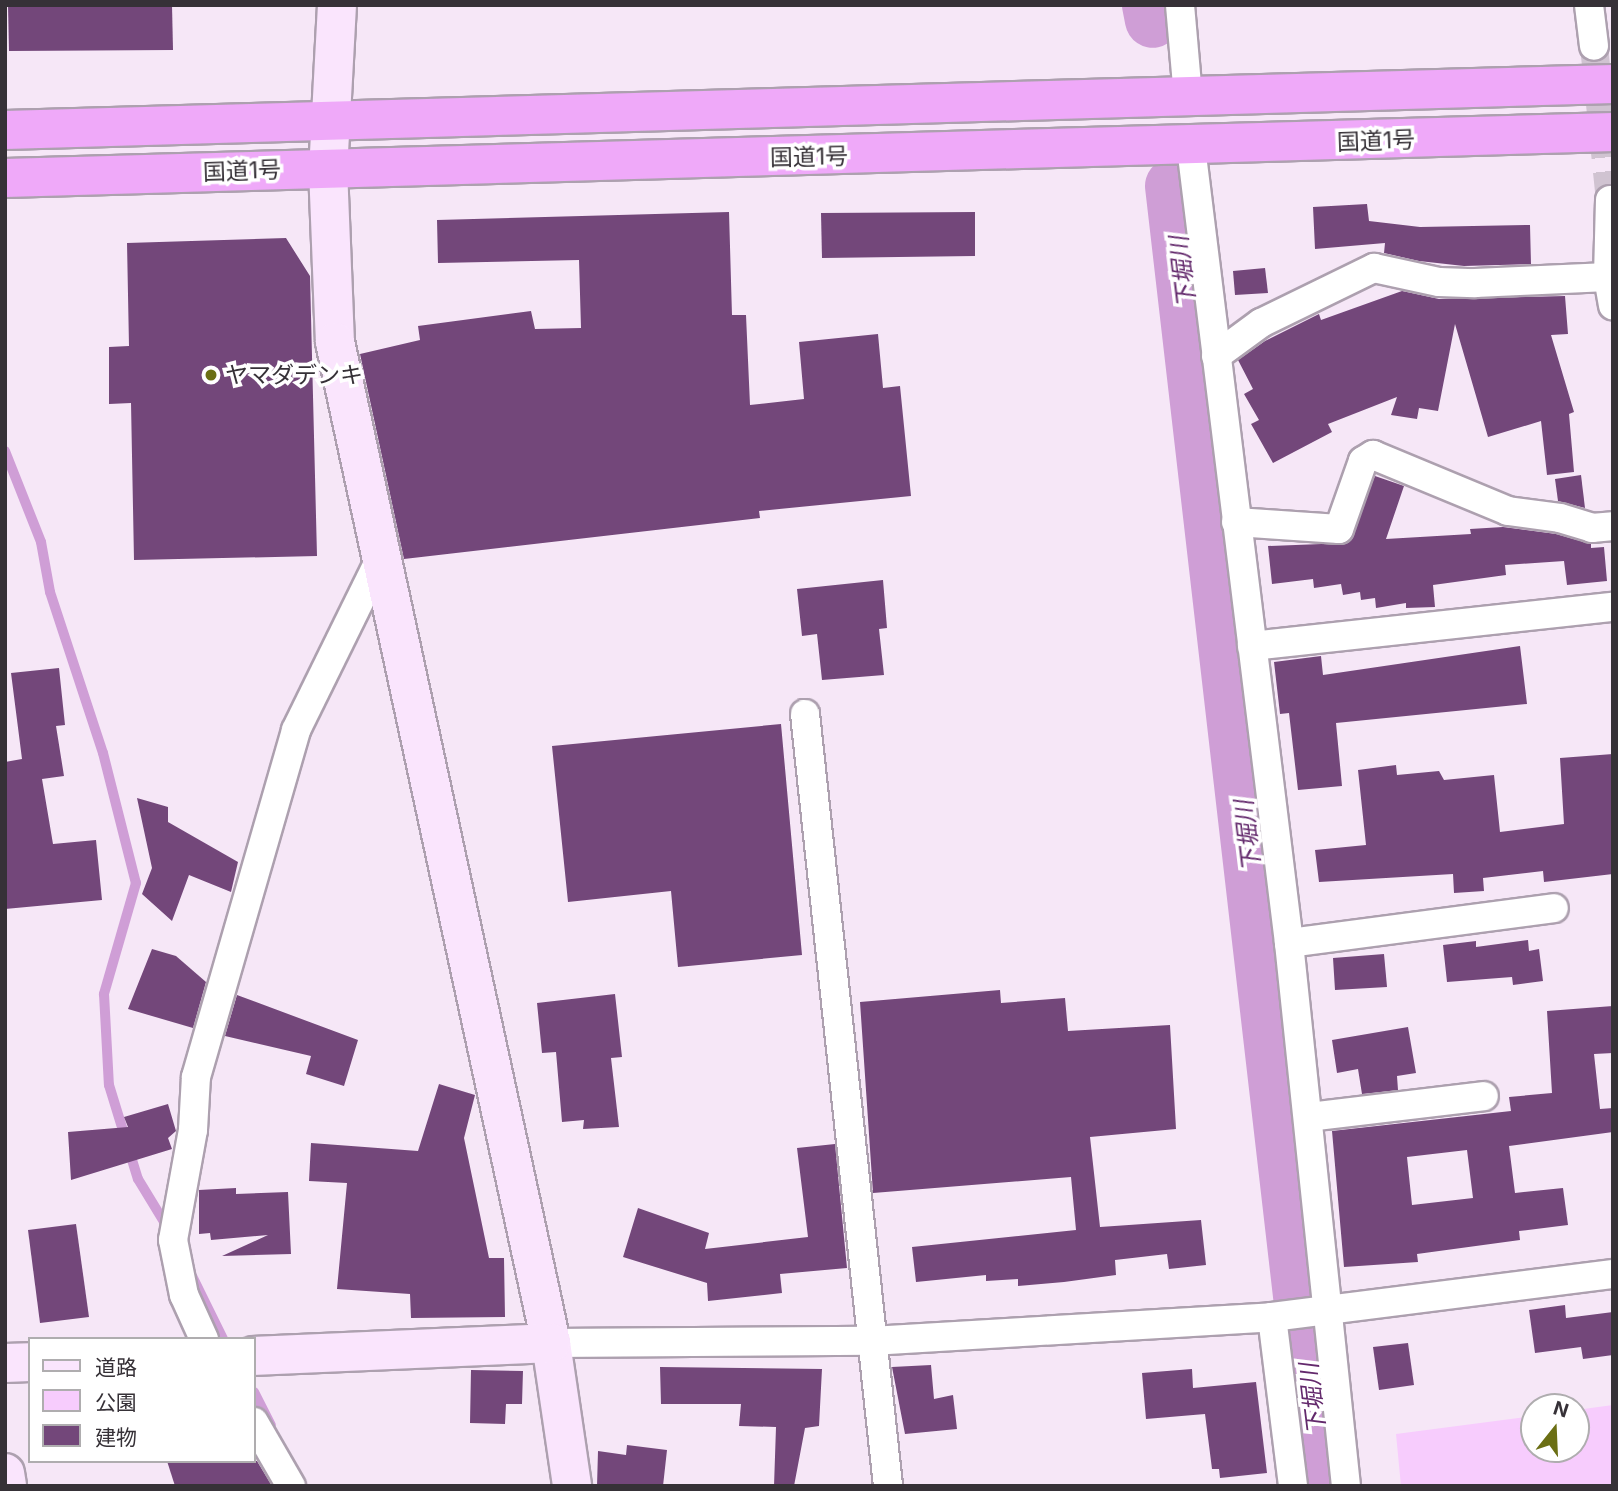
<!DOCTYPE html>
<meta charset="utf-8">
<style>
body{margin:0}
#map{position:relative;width:1618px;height:1491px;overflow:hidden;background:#f6e7f7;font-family:Inter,"Noto Sans JP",sans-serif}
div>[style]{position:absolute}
.green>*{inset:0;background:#f7ccfd}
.stream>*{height:10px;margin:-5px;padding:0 5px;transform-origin:5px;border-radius:5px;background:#cf9ed6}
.river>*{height:56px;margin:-28px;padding:0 28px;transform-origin:28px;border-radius:28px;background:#cf9ed6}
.building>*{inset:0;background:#73477a}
.street-tunnel>*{height:28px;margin-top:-14px;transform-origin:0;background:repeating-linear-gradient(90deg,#d0c3d1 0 28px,transparent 0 42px)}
.roads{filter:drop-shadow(2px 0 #ada0af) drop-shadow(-2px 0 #ada0af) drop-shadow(0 2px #ada0af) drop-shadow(0 -2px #ada0af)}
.street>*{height:28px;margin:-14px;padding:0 14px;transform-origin:14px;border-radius:14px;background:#fff}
.secondary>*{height:38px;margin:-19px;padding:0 19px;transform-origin:19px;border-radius:19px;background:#fae5fd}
.highway>*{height:38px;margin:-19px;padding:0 19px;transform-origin:19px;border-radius:19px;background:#efa9f9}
.dots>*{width:19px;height:19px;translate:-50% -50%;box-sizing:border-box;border:4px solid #fff;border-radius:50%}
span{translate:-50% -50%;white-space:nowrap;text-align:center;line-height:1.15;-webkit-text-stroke:7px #fff;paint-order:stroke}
.street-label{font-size:23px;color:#363137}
.poi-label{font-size:23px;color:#363137}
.left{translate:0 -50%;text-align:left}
.water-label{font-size:24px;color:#63296c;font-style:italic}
.frame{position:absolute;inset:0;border:7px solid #363137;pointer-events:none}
.legend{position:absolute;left:28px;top:1337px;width:228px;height:126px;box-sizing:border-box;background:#fff;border:2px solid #afadaf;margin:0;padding:9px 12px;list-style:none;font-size:21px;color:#363137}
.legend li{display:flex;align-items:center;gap:14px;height:35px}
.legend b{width:35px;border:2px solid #afadaf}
.north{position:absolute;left:1520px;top:1393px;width:70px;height:70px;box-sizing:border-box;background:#fff;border:2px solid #afadaf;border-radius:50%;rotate:18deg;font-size:19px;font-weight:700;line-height:28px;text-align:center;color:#363137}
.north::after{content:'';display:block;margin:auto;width:24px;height:32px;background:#6b6f14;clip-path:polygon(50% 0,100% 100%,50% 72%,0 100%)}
</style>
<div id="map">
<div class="green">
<div style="clip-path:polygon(1613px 1405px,1613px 1486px,1401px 1486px,1396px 1434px,1534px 1416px,1534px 1449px,1576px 1449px,1576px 1410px)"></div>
</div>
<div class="stream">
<div style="left:5px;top:451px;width:98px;rotate:68.4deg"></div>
<div style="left:41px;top:542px;width:51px;rotate:79.8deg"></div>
<div style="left:50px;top:592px;width:169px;rotate:71.8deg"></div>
<div style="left:103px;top:753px;width:134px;rotate:75.8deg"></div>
<div style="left:136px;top:883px;width:116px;rotate:106.1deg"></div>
<div style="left:104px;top:994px;width:91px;rotate:86.9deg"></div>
<div style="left:109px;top:1085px;width:98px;rotate:72.9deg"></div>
<div style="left:138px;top:1179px;width:60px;rotate:58.7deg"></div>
<div style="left:192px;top:1276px;width:70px;rotate:63.8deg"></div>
<div style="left:254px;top:1392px;width:37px;rotate:63deg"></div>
</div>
<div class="river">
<div style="left:1150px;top:5px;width:15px;rotate:79deg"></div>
<div style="left:1173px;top:186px;width:1309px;rotate:83.42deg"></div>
</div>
<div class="building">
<div style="clip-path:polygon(8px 5px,172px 5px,173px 50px,9px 51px)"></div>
<div style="clip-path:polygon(1367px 204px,1369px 221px,1420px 227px,1530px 225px,1531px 264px,1464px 266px,1419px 261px,1384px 253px,1385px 243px,1315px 249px,1313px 207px)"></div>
<div style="clip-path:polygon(729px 212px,732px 315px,746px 315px,750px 405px,804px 399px,799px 342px,878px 334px,883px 388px,900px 386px,911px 496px,759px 511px,760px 518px,404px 559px,360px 354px,420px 340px,418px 326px,531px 311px,535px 329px,581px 328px,579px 260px,438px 263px,437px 220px)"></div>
<div style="clip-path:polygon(975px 212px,975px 256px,822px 258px,821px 213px)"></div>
<div style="clip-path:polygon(286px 238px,310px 276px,317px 556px,134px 560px,131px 403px,109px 404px,109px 347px,129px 346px,127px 243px)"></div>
<div style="clip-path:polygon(1265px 268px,1268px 293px,1235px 295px,1233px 271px)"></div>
<div style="clip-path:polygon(1402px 291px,1439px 299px,1565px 296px,1568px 334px,1551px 335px,1574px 412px,1569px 414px,1574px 472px,1547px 475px,1541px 421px,1488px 437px,1455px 324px,1438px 411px,1419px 408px,1417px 419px,1391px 415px,1397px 397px,1328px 424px,1332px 432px,1273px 463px,1251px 424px,1259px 420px,1244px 394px,1253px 389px,1238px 360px,1265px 341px,1319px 314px,1321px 320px)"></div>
<div style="clip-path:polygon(1581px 475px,1585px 508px,1558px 501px,1555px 479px)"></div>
<div style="clip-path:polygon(1375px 476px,1404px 486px,1386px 539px,1471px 534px,1470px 529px,1503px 527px,1556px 534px,1591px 544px,1591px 548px,1604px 547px,1607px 581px,1567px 585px,1564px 561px,1505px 565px,1506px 575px,1433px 585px,1435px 607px,1406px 608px,1406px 603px,1376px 608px,1375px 598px,1361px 600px,1360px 592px,1343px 595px,1341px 584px,1314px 588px,1313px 579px,1272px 584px,1268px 546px,1347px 543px)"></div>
<div style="clip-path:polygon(883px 580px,887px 628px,879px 629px,884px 675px,822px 680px,817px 634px,802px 636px,797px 589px)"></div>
<div style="clip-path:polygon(1520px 646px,1527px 704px,1336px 723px,1342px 786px,1298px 790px,1289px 713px,1280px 714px,1274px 662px,1321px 656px,1323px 675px)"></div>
<div style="clip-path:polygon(59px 668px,65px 725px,56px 726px,64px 776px,42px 779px,53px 844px,96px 840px,102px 900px,5px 909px,5px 762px,22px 759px,11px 673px)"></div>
<div style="clip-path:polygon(781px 724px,802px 955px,678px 967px,671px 891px,568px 902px,552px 746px)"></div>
<div style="clip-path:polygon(1613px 754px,1613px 874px,1544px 882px,1543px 871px,1483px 878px,1484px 891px,1454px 893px,1453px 874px,1319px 882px,1315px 850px,1366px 845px,1358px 770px,1396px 765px,1397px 775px,1439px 771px,1444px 780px,1494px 775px,1500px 832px,1564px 824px,1560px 758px)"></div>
<div style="clip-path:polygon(137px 798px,168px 807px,168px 822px,238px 862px,231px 892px,189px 875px,172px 921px,142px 894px,152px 868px)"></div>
<div style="clip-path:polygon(1528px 940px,1529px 951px,1539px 949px,1543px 981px,1513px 985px,1512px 977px,1447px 982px,1443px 945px,1476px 941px,1476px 947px)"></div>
<div style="clip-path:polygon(152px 949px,176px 956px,206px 982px,193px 1028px,128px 1009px)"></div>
<div style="clip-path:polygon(1384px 954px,1387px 987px,1335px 990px,1333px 958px)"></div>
<div style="clip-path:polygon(1000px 990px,1001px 1003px,1065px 998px,1068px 1031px,1170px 1025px,1176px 1129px,1090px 1137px,1100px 1227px,1201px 1220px,1206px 1265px,1169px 1269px,1167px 1254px,1115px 1260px,1116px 1275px,1064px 1282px,1018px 1286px,1018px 1279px,986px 1281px,986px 1275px,916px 1282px,912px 1247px,1076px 1230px,1071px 1177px,873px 1193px,860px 1002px)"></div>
<div style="clip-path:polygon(615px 994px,622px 1057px,611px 1058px,619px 1127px,583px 1129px,584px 1120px,562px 1122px,556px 1052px,542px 1053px,537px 1003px)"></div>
<div style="clip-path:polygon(237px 995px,358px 1040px,344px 1086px,306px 1074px,311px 1056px,225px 1036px)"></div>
<div style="clip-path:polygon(evenodd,1613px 1006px,1613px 1053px,1594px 1054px,1600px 1109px,1613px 1108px,1613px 1132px,1509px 1146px,1515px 1193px,1563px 1188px,1568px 1225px,1519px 1231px,1520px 1240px,1417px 1254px,1418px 1262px,1344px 1267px,1332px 1131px,1511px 1111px,1509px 1097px,1552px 1093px,1547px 1011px,1613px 1006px,1467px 1150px,1473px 1198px,1412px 1205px,1407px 1157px,1467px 1150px)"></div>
<div style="clip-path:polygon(1408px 1027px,1416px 1073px,1397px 1076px,1398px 1090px,1362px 1094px,1358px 1069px,1337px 1073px,1332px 1040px)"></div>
<div style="clip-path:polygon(439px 1084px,475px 1095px,464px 1138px,489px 1258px,504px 1258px,505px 1317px,411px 1318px,410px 1294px,337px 1289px,347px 1183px,309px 1181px,311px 1143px,418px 1151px)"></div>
<div style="clip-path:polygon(168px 1104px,176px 1131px,168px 1138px,172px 1149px,71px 1180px,68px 1132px,128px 1127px,124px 1117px)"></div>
<div style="clip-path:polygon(835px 1144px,847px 1268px,780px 1274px,782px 1293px,708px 1301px,707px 1283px,623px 1257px,638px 1208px,709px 1233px,705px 1249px,808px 1237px,797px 1148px)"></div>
<div style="clip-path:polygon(236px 1188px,236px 1194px,288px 1192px,291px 1254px,222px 1256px,268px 1235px,211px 1240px,210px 1233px,199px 1234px,199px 1190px)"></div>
<div style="clip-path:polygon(76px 1224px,89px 1317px,40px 1323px,28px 1230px)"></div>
<div style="clip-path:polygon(1565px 1305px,1566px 1318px,1613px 1312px,1613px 1355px,1583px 1359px,1581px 1347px,1535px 1353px,1529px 1310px)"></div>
<div style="clip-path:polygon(1408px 1343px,1414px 1385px,1379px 1390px,1373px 1347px)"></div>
<div style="clip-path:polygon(931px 1365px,934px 1399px,953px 1395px,957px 1429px,905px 1434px,892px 1367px)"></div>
<div style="clip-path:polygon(660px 1367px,822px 1369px,819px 1426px,805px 1428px,794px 1486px,774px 1486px,776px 1427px,739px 1426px,741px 1404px,661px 1404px)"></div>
<div style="clip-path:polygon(1192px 1369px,1193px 1388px,1256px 1382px,1267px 1473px,1220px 1478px,1219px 1469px,1212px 1469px,1205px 1414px,1146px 1419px,1142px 1373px)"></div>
<div style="clip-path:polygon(471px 1370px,523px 1371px,522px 1404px,506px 1404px,505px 1424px,470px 1423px)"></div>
<div style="clip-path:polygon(627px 1445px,667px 1450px,663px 1486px,597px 1486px,598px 1451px,626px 1455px)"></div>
<div style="clip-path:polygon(167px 1461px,257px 1461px,272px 1486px,175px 1486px)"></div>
</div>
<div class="street-tunnel">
<div style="left:1594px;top:46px;width:155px;rotate:84.1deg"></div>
</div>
<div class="roads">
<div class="street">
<div style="left:1180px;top:5px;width:91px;rotate:85deg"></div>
<div style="left:1589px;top:5px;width:41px;rotate:83deg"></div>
<div style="left:1191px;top:147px;width:802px;rotate:82.98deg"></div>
<div style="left:1289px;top:943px;width:546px;rotate:84.01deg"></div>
<div style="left:1610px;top:200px;width:77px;rotate:91.5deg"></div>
<div style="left:1608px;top:277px;width:29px;rotate:80deg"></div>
<div style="left:1216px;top:356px;width:56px;rotate:-36.3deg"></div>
<div style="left:1261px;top:323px;width:126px;rotate:-26deg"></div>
<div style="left:1374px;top:268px;width:66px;rotate:12.2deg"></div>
<div style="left:1439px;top:282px;width:36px;rotate:2deg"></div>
<div style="left:1475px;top:283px;width:133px;rotate:-2.6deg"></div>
<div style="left:1236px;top:522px;width:103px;rotate:3.9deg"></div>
<div style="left:1339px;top:529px;width:72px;rotate:-70.6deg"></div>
<div style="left:1363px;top:461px;width:12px;rotate:-31deg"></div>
<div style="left:1373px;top:455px;width:146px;rotate:22.5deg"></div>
<div style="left:1508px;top:511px;width:52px;rotate:7.7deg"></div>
<div style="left:1560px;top:518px;width:34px;rotate:17deg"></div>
<div style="left:1592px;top:528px;width:21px;rotate:-5deg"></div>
<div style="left:1252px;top:646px;width:363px;rotate:-6.2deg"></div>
<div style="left:805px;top:714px;width:776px;rotate:83.86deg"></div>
<div style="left:1289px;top:943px;width:267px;rotate:-7.5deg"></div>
<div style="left:1309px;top:1117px;width:176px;rotate:-6.8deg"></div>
<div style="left:1272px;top:1317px;width:170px;rotate:82.9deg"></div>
<div style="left:204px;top:1339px;width:48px;rotate:-114.4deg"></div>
<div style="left:184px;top:1295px;width:56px;rotate:-101.3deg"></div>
<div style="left:173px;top:1240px;width:112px;rotate:-79.7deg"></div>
<div style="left:193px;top:1130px;width:53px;rotate:-86.8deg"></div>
<div style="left:196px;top:1077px;width:361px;rotate:-73.9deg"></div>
<div style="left:296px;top:730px;width:195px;rotate:-63.8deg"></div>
<div style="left:551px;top:1343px;width:320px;rotate:-0.4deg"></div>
<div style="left:871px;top:1341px;width:402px;rotate:-3.4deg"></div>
<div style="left:1272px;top:1317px;width:344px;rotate:-7.2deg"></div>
<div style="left:254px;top:1422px;width:74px;rotate:60deg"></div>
</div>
<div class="secondary">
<div style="left:337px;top:5px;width:164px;rotate:93.1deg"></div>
<div style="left:328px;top:169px;width:173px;rotate:87.7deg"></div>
<div style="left:335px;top:342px;width:1024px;rotate:77.82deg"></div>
<div style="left:551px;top:1343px;width:145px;rotate:81.6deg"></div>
<div style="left:254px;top:1356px;width:297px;rotate:-2.5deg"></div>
<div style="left:5px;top:1363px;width:25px;rotate:-2deg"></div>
<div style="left:5px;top:1473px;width:13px;rotate:81deg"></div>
</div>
<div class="highway">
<div style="left:5px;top:130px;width:1609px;rotate:-1.64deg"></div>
<div style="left:5px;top:178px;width:1609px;rotate:-1.64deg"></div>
</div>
</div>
<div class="dots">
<div style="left:211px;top:375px;background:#6b6f14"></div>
</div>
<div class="street-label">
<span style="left:1376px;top:141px;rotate:-2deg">国道1号</span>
<span style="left:809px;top:157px;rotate:-1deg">国道1号</span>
<span style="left:242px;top:171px;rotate:-2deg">国道1号</span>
</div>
<div class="poi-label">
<span class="left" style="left:225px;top:375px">ヤマダデンキ</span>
</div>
<div class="water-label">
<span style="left:1183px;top:272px;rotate:-97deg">下堀川</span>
<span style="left:1248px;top:836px;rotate:-97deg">下堀川</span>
<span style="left:1313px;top:1399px;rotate:-97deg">下堀川</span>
</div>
<div class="frame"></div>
<ul class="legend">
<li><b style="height:9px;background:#fae5fd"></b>道路</li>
<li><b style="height:19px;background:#f7ccfd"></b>公園</li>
<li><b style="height:19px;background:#73477a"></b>建物</li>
</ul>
<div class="north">N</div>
</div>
